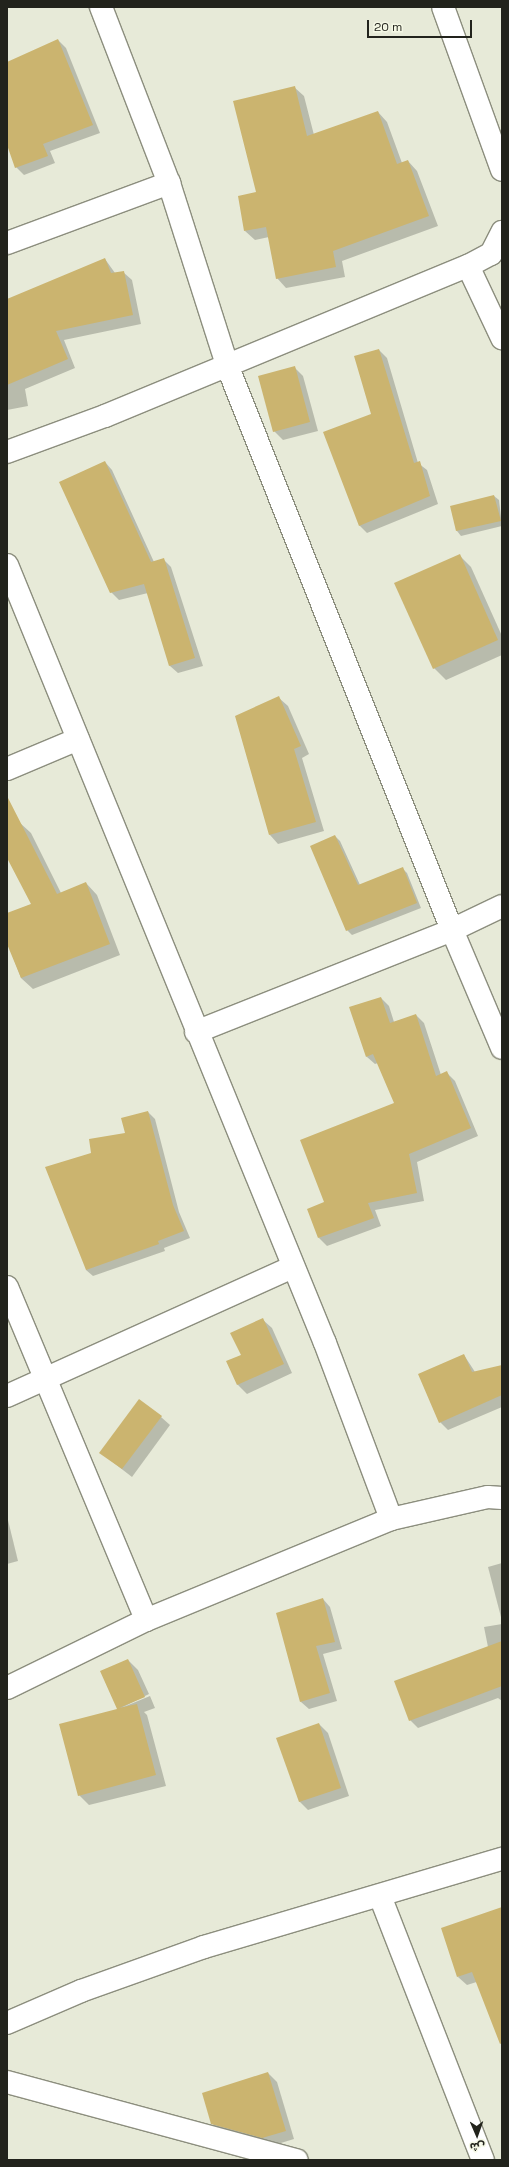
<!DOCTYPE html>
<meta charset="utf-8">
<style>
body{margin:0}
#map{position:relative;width:509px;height:2167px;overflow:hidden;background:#e7ead8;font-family:"Space Grotesk","Noto Sans Arabic",sans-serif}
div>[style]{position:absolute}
.shadow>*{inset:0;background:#0003}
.building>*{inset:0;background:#cbb46f}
.roads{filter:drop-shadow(1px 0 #8c8e7e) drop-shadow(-1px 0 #8c8e7e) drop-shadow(0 1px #8c8e7e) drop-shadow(0 -1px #8c8e7e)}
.minor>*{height:22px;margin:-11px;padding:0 11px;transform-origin:11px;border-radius:11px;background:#fff}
span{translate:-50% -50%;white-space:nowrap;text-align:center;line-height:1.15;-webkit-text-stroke:3px #f5f8e5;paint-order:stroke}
.frame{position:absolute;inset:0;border:8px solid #22231c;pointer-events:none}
.north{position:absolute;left:457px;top:2115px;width:40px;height:40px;-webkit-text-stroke:3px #f5f8e5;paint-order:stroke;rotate:178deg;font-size:11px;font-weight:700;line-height:16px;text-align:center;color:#22231c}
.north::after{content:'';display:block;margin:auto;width:14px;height:18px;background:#22231c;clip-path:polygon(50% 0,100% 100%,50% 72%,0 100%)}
.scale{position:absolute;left:367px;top:20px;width:105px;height:18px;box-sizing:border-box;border:2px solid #22231c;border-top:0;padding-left:5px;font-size:12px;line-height:14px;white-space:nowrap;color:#22231c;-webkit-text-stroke:3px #f5f8e5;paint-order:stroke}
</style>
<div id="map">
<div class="shadow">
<div style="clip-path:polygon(58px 40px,66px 48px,100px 133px,50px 151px,55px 163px,24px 175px,16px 167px,7px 140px,7px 63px)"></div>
<div style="clip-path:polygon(294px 87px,304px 96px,314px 135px,378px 112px,387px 122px,402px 163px,408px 161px,417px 171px,438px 226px,342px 261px,345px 277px,286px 288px,277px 278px,269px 237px,255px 240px,245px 231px)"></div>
<div style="clip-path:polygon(105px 259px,115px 273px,123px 272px,132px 280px,141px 324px,64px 340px,75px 368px,25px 389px,28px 406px,7px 410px,7px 300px)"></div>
<div style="clip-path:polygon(379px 350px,387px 358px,418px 463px,427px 470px,438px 504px,367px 533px,359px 525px)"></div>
<div style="clip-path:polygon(294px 367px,303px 376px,318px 431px,283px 440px,274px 431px)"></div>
<div style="clip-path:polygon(105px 462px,112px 470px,154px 562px,163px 559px,171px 567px,203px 666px,178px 673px,170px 666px,148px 593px,119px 600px,111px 592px)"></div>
<div style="clip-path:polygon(494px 496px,499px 500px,502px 526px,461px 536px,457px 531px,451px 507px)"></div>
<div style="clip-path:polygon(459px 555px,471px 567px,502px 636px,502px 655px,446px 680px,434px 668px)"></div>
<div style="clip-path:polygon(279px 698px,288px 706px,309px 754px,302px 758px,324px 831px,278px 844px,270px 835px)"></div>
<div style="clip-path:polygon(19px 822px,31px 833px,61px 893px,86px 883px,97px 895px,120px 955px,33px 989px,21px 978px,7px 941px,7px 914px,32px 904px,7px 856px,7px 829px)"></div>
<div style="clip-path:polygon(335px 836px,340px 841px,360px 885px,402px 868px,407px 873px,421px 908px,352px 935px,347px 930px)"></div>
<div style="clip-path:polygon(381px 998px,389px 1006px,394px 1022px,416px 1015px,424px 1023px,441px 1075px,447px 1073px,455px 1081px,478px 1136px,417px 1162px,424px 1201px,375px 1210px,381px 1226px,327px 1246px,319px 1238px,326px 1203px,395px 1103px,378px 1063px,375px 1064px,367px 1057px)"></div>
<div style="clip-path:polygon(148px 1112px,155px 1119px,179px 1212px,190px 1238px,164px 1248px,165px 1251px,93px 1276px,86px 1270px,93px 1153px,126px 1133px)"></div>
<div style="clip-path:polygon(263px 1320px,272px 1328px,292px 1373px,247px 1394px,238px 1385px,227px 1362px,242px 1355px)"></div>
<div style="clip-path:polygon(464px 1355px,475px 1372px,502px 1366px,502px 1407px,448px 1430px,440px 1422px)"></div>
<div style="clip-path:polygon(161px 1417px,170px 1425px,132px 1477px,101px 1453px)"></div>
<div style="clip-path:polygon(7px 1516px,18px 1561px,7px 1564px)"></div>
<div style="clip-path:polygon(502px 1563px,502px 1621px,488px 1567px)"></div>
<div style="clip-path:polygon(323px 1599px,330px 1607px,342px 1649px,323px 1654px,337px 1701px,309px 1709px,301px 1702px)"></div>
<div style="clip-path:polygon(502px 1624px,502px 1701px,498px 1698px,418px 1728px,410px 1720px,488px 1647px,484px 1627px)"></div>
<div style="clip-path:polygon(128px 1660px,138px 1670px,149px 1694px,121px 1708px,150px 1696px,155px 1708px,144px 1712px,147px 1715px,166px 1786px,89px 1805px,79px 1795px,119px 1709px)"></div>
<div style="clip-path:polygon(319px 1724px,328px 1733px,349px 1796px,308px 1810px,299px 1801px)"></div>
<div style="clip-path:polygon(502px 1909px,502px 1974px,467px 1985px,458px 1977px)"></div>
<div style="clip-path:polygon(268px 2073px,277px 2082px,294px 2139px,271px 2146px,221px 2133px,212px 2123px)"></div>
</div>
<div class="building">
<div style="clip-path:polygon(58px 39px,93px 125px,43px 144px,48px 156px,15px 168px,7px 145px,7px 62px)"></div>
<div style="clip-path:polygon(295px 86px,307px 136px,378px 111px,397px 164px,408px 160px,429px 216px,333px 251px,336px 267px,276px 279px,266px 227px,244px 231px,238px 196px,256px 192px,233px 101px)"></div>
<div style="clip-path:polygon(105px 258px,111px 273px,124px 271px,133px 315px,56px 331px,68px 359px,7px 385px,7px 299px)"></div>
<div style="clip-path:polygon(379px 349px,414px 463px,420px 461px,430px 496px,359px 526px,323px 432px,371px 414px,354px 356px)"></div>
<div style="clip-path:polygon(295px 366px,310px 422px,273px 432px,258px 376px)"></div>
<div style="clip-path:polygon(105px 461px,151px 562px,164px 558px,195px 658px,169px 666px,144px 584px,110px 593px,59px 482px)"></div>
<div style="clip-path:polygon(494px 495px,501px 521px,456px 531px,450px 506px)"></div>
<div style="clip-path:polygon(460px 554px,498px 640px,433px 669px,394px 583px)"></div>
<div style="clip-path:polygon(279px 696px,301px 746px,294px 749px,316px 822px,269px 835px,235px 716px)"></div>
<div style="clip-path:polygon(7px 796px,57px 894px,86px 882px,110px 944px,21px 978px,7px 944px,7px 913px,31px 904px,7px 858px)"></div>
<div style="clip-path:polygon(335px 835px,358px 885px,403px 867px,417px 903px,346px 931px,310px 846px)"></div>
<div style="clip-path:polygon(381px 997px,390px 1023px,416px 1014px,436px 1076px,447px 1071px,471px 1128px,409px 1154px,417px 1193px,368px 1203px,374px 1218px,318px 1238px,307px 1209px,324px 1202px,300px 1140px,394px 1103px,373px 1054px,366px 1057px,349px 1007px)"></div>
<div style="clip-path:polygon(148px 1111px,173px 1205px,184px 1231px,158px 1241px,159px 1244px,86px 1270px,45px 1167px,91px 1153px,89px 1139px,125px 1133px,121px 1118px)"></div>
<div style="clip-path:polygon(263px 1318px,284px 1364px,237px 1385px,226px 1361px,241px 1355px,230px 1333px)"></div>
<div style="clip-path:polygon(464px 1354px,472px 1372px,502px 1365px,502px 1395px,439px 1423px,418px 1374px)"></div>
<div style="clip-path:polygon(139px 1399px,162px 1416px,122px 1469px,99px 1453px)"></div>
<div style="clip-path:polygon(323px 1598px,335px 1642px,316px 1646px,330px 1693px,300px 1702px,276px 1613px)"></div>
<div style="clip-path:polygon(502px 1641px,502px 1686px,409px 1721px,394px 1681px)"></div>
<div style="clip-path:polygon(128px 1659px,145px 1697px,119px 1708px,137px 1704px,156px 1775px,78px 1796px,59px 1724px,117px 1709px,100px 1671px)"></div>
<div style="clip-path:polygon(319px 1723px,341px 1788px,299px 1802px,276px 1738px)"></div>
<div style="clip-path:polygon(502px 1907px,502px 2043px,500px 2044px,472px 1972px,457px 1977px,441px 1928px)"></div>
<div style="clip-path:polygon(268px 2072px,286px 2131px,262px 2138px,211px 2124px,202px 2093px)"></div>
</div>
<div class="roads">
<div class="minor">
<div style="left:101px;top:7px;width:189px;rotate:68.9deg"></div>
<div style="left:169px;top:183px;width:191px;rotate:72.3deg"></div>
<div style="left:227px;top:365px;width:608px;rotate:68.29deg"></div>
<div style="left:452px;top:930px;width:128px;rotate:67deg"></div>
<div style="left:443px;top:7px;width:173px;rotate:70.1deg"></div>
<div style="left:7px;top:243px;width:173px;rotate:-20.3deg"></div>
<div style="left:468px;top:266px;width:80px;rotate:64.7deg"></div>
<div style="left:7px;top:452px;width:104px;rotate:-20.2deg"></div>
<div style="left:105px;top:416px;width:393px;rotate:-22.5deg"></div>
<div style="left:468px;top:266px;width:26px;rotate:-28deg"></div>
<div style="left:491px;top:254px;width:25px;rotate:-63deg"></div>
<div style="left:7px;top:565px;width:840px;rotate:67.77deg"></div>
<div style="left:325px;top:1343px;width:188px;rotate:69.4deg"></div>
<div style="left:7px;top:769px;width:77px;rotate:-22.9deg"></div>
<div style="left:196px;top:1032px;width:276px;rotate:-21.7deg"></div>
<div style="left:452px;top:930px;width:55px;rotate:-25.6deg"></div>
<div style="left:7px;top:1287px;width:361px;rotate:67.3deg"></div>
<div style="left:7px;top:1396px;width:314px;rotate:-24.3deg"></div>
<div style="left:7px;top:1688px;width:155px;rotate:-26.1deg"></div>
<div style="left:146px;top:1620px;width:265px;rotate:-22.4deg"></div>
<div style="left:391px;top:1519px;width:99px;rotate:-12.8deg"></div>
<div style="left:488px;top:1497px;width:14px;rotate:4deg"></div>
<div style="left:380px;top:1896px;width:283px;rotate:68.7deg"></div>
<div style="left:7px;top:2023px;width:81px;rotate:-23.4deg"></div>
<div style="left:81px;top:1991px;width:131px;rotate:-19.7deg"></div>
<div style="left:204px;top:1947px;width:311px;rotate:-16.5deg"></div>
<div style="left:7px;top:2082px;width:300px;rotate:15.1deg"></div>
</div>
</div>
<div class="frame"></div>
<div class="north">ش</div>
<div class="scale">20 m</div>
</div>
